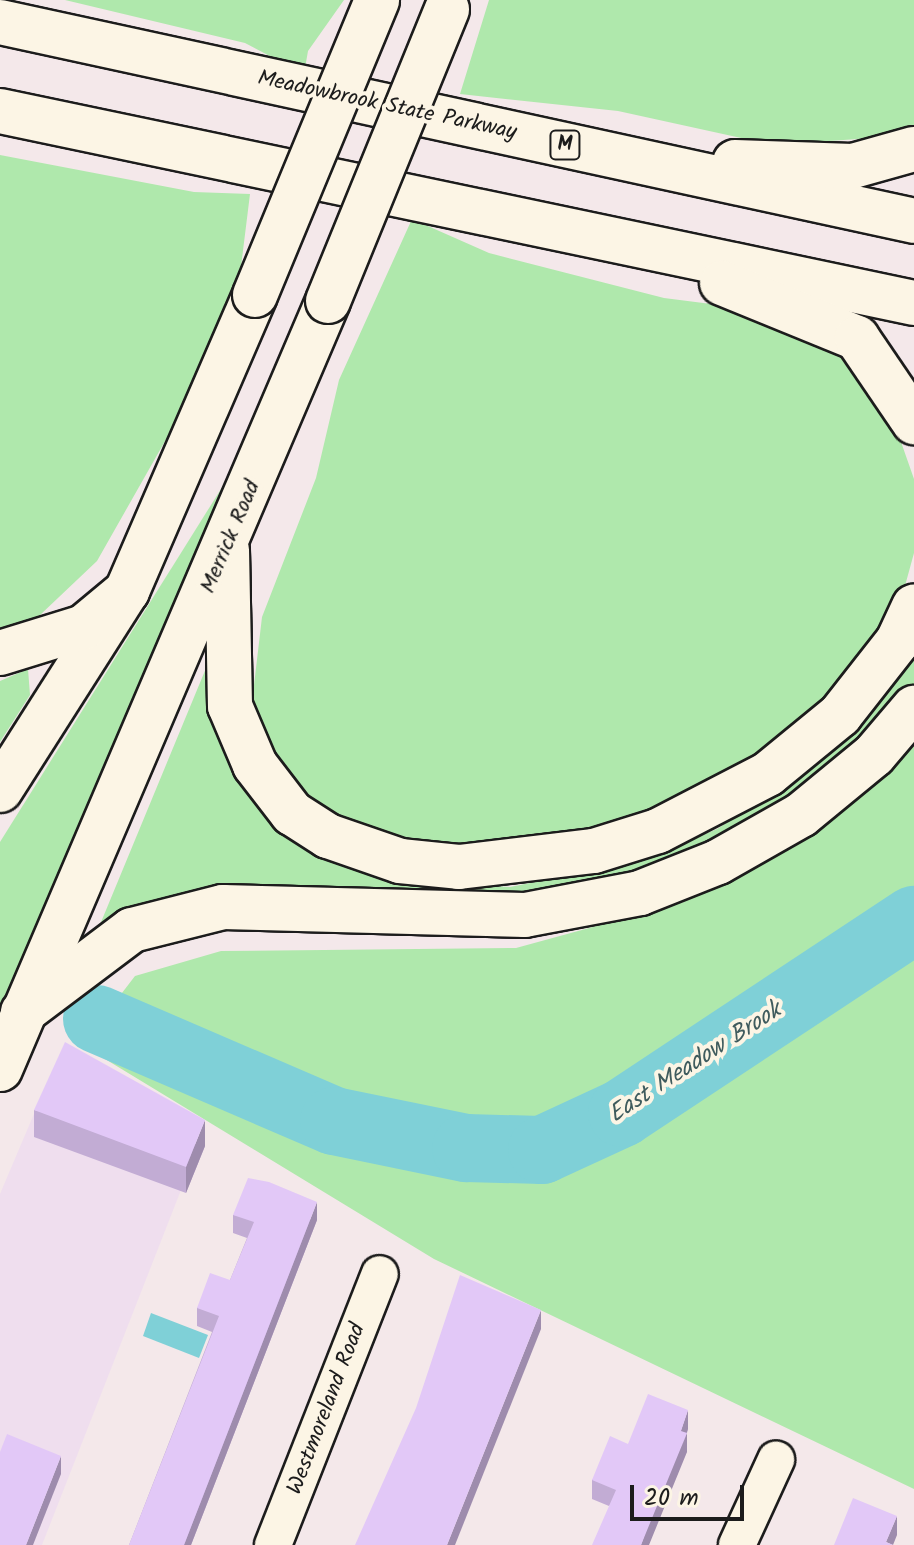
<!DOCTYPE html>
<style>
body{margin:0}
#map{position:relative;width:914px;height:1545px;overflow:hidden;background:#f4e8ea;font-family:Kalam,sans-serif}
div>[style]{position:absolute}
.built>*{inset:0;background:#efdeee}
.green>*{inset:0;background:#afe8ac}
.water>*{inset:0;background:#7fd0d7}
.river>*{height:68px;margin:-34px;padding:0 34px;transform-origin:34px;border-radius:34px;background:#7fd0d7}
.roads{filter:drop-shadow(2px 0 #1c1c1c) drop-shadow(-2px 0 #1c1c1c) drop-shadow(0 2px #1c1c1c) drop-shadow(0 -2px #1c1c1c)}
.minor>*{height:36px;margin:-18px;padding:0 18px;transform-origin:18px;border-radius:18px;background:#fcf5e5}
.primary>*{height:44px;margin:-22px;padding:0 22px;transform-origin:22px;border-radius:22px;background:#fcf5e5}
.motorway>*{height:44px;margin:-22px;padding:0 22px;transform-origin:22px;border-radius:22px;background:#fcf5e5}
.bridges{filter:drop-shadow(2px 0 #1c1c1c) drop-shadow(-2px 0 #1c1c1c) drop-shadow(0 2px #1c1c1c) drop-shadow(0 -2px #1c1c1c)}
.primary-bridge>*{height:44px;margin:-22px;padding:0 22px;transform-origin:22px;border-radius:22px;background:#fcf5e5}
.wall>*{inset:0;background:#c2acd4}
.shaded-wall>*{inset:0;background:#9e8cad}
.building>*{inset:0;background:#e2c8f7}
span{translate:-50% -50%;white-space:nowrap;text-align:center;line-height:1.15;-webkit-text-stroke:8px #fcf5e5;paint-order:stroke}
.shield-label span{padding:2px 6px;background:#fcf5e5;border:2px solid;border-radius:6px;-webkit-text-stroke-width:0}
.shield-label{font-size:20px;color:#1c1c1c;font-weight:700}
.street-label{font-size:22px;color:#1c1c1c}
.water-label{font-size:24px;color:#3f5b5d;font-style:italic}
.scale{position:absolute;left:630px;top:1485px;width:114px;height:36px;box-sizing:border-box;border:4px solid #1c1c1c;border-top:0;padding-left:10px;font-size:24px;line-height:28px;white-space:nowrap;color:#1c1c1c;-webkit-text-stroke:6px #fcf5e5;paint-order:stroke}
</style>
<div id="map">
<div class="built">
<div style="clip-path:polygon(53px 1069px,201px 1139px,42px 1545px,0 1545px,0 1194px)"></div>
</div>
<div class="green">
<div style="clip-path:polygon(65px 0,344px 0,308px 51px,304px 74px,245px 43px)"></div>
<div style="clip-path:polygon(489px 0,914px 0,914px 135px,773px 145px,618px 111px,460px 94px)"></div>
<div style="clip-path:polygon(0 155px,194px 192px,250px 194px,238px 291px,194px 390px,97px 561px,20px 634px,0 641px)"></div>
<div style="clip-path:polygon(412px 219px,489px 253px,664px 298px,774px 312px,830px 339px,886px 399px,914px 479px,914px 553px,894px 626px,825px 712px,724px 785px,626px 828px,426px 850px,341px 825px,283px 770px,252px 702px,262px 617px,316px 478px,339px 380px)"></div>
<div style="clip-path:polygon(226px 481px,236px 485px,0 1014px,0 842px)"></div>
<div style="clip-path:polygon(216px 644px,238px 765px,404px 881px,510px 887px,639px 861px,717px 829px,807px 771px,877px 703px,914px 649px,914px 685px,824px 782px,730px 840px,584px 891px,129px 915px,99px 927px)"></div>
<div style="clip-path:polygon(28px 669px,30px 695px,0 742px,0 681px)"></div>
<div style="clip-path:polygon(914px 742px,914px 1489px,434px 1259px,82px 1045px,135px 976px,221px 951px,516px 948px,684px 902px,898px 763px)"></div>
</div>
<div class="water">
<div style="clip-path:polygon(151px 1313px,208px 1335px,199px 1358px,143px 1336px)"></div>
</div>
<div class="river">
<div style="left:97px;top:1019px;width:258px;rotate:23.3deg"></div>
<div style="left:334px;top:1121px;width:135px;rotate:11.6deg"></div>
<div style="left:466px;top:1148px;width:76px;rotate:1.5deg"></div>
<div style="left:542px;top:1150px;width:88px;rotate:-24.8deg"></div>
<div style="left:622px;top:1113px;width:350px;rotate:-33.5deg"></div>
</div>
<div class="roads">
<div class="minor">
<div style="left:273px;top:1545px;width:291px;rotate:-68.5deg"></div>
<div style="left:737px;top:1545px;width:94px;rotate:-65.4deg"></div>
</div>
<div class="primary">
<div style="left:0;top:790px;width:236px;rotate:-57.5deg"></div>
<div style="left:127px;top:591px;width:322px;rotate:-66.6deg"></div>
<div style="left:0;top:1069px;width:835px;rotate:-66.87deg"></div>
</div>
<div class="motorway">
<div style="left:0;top:22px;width:935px;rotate:12.28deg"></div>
<div style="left:0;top:111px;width:934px;rotate:11.86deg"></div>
<div style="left:735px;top:162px;width:118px;rotate:1.9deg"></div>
<div style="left:853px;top:166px;width:63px;rotate:-15.6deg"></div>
<div style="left:722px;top:283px;width:146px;rotate:22.2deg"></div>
<div style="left:857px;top:338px;width:102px;rotate:55.8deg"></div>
<div style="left:227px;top:550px;width:156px;rotate:88.9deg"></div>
<div style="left:230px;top:706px;width:64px;rotate:67deg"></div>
<div style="left:255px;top:765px;width:61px;rotate:52.4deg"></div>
<div style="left:292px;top:813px;width:43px;rotate:32.6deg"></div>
<div style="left:328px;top:836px;width:76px;rotate:19.1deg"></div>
<div style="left:400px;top:861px;width:59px;rotate:5.8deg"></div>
<div style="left:459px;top:867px;width:136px;rotate:-6.8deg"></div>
<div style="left:594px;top:851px;width:67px;rotate:-17.4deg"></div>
<div style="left:658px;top:831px;width:124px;rotate:-27.4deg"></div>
<div style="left:768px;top:774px;width:93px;rotate:-39.3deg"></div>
<div style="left:840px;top:715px;width:94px;rotate:-51.9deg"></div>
<div style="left:898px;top:641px;width:38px;rotate:-65deg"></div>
<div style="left:0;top:653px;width:88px;rotate:-17.2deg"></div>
<div style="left:84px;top:627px;width:56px;rotate:-39.9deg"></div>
<div style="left:23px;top:1012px;width:136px;rotate:-37deg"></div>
<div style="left:132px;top:930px;width:94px;rotate:-14.2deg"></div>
<div style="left:223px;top:907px;width:302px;rotate:1.5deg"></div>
<div style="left:525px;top:915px;width:117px;rotate:-10.8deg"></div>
<div style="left:640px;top:893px;width:84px;rotate:-21.7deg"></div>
<div style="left:718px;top:862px;width:95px;rotate:-29.5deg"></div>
<div style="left:801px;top:815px;width:94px;rotate:-39.4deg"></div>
<div style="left:874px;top:755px;width:62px;rotate:-49.6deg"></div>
</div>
</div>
<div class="bridges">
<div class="primary-bridge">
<div style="left:255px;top:295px;width:319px;rotate:-67.5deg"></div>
<div style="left:328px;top:301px;width:315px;rotate:-67.8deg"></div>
</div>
</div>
<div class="wall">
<div style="clip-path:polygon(34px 1110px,205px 1146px,186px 1193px,34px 1137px)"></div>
<div style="clip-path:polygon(233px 1215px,317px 1220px,191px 1545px,129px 1545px,212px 1332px,197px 1326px,197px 1308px,230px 1280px,247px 1238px,233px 1233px)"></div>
<div style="clip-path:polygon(688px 1429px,687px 1433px,687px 1452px,609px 1506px,592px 1499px,592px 1480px,628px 1444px)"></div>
</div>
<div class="shaded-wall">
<div style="clip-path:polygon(205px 1120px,205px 1146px,186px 1193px,186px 1167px)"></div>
<div style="clip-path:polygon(317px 1202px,317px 1220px,191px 1545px,184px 1545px)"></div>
<div style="clip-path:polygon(541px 1310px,541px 1329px,455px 1545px,447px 1545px)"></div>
<div style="clip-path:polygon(688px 1410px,688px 1429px,681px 1448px,687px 1433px,687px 1452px,649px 1545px,641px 1545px)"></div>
<div style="clip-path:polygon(61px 1456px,61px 1474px,33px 1545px,26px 1545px)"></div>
<div style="clip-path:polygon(897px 1516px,897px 1535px,893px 1545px,886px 1542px)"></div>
</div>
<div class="building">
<div style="clip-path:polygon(65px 1042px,205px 1120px,186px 1167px,34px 1110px)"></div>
<div style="clip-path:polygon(248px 1178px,269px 1182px,317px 1202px,184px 1545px,129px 1545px,219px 1316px,197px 1308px,210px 1273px,230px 1280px,254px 1222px,233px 1215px)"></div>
<div style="clip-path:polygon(460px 1275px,541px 1310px,447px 1545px,355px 1545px,416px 1408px)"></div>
<div style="clip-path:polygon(648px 1394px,688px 1410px,681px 1431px,687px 1433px,641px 1545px,592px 1545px,616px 1490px,592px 1480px,610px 1436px,628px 1444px)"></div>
<div style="clip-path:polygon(7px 1434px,61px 1456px,26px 1545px,0 1545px,0 1452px)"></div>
<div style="clip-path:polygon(853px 1498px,897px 1516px,886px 1542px,893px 1545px,834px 1545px)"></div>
</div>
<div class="shield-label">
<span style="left:565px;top:145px">M</span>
</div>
<div class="street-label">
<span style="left:387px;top:106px;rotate:12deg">Meadowbrook State Parkway</span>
<span style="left:231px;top:537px;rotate:-67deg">Merrick Road</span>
<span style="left:327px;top:1409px;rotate:-69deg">Westmoreland Road</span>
</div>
<div class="water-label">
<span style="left:695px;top:1063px;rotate:-33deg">East Meadow Brook</span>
</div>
<div class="scale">20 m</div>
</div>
